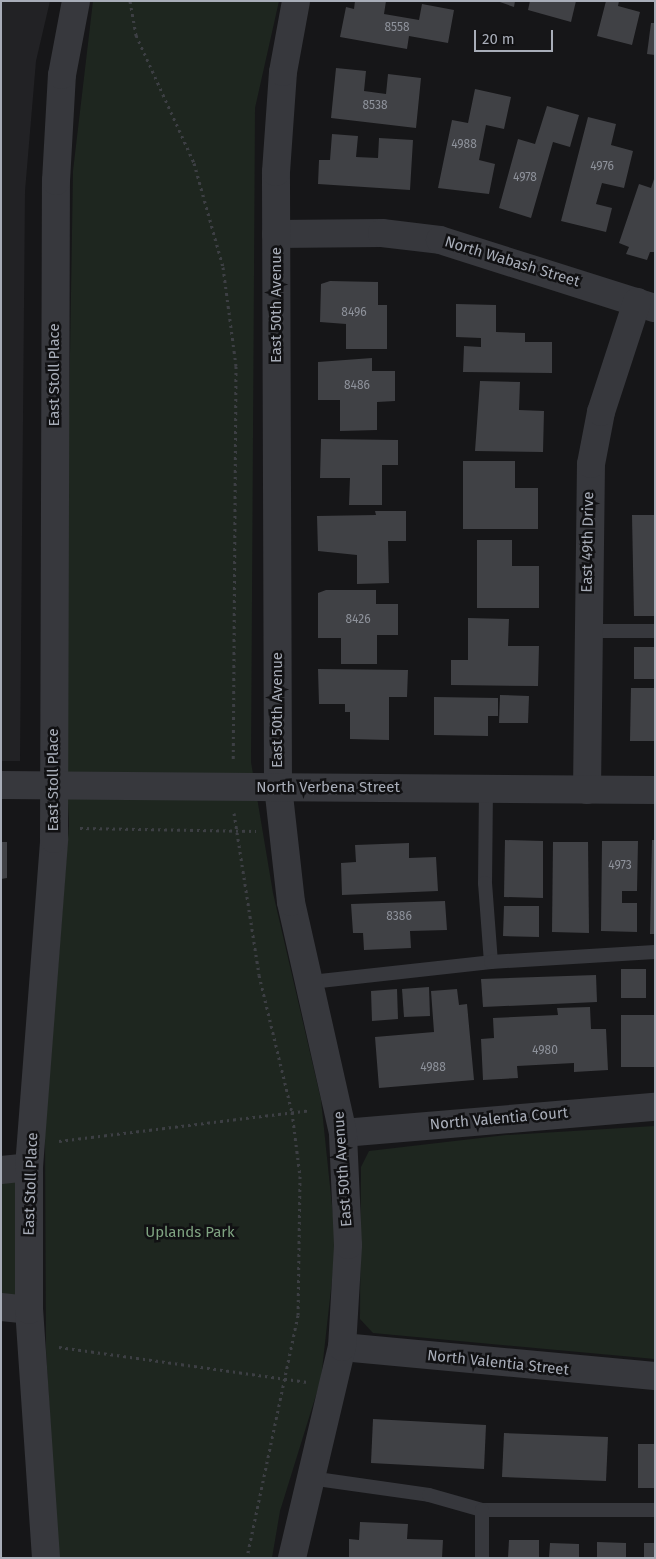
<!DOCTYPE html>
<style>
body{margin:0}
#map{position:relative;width:656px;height:1559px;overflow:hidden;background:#161618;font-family:"Fira Sans",sans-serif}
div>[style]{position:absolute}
.built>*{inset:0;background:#222225}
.green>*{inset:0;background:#1e261f}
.building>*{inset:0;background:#404145}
.path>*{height:3px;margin-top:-1.5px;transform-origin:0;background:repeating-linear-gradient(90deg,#3d3f44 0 2.5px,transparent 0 6.5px)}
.service>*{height:14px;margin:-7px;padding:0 7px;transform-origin:7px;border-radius:7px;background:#37383d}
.minor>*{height:28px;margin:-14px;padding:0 14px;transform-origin:14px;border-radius:14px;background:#37383d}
.tertiary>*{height:28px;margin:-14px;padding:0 14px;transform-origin:14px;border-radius:14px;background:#37383d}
span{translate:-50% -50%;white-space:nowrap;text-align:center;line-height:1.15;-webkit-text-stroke:5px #111113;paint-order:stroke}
.number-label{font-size:12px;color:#8e929b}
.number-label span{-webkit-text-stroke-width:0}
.street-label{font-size:15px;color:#a8adb8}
.park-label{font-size:15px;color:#7fa381}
.frame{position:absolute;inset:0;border:2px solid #a8adb8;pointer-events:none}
.scale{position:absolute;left:474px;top:30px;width:79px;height:22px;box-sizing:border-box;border:2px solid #a8adb8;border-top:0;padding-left:6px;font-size:15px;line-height:18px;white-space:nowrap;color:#a8adb8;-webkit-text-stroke:4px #111113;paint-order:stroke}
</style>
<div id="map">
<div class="built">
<div style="clip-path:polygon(1px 1px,50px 1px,36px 61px,25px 191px,20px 761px,1px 761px)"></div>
</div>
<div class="green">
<div style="clip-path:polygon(93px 1px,279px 1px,255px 108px,251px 762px,273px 893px,321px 1100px,336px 1244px,321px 1379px,280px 1511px,272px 1558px,58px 1558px,46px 1350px,45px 1133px,69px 824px,64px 723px,73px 171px)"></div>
<div style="clip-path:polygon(655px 1126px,655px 1359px,373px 1333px,360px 1319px,361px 1167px,369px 1151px,506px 1135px)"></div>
<div style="clip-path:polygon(29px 1167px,29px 1310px,1px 1307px,1px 1170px)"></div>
</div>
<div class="building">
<div style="clip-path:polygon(355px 1px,386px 1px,384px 14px,419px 20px,422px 4px,454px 10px,448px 43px,409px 36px,407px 49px,340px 37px,346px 7px,354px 9px)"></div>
<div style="clip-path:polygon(497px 1px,515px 1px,514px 7px)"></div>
<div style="clip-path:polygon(530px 1px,576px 1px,571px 22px,528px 10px)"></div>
<div style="clip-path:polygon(606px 1px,619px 1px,618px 6px,640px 12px,632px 45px,597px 36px)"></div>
<div style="clip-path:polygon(651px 23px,655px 23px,655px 55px,647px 54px)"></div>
<div style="clip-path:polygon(336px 68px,366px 71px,364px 91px,386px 94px,388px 74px,421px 78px,416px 128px,331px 118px)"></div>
<div style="clip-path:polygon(475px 89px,511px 97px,504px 129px,486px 125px,479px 160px,495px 164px,489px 194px,438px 188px,452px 120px,468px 123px)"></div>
<div style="clip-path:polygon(547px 106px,579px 115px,570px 147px,553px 142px,531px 218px,499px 208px,518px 139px,535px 144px)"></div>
<div style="clip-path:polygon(588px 117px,616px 124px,611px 145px,633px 151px,624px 188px,602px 183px,596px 204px,612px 208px,606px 232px,561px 221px)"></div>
<div style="clip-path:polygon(332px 134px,358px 136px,356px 157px,378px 158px,379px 138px,413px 140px,410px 190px,318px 184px,319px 160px,330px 160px)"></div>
<div style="clip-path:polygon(654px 179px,655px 252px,650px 252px,647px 260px,626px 254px,629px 247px,619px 243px,639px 184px,651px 188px)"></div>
<div style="clip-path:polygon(330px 281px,378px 282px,378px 305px,387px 305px,387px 349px,346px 349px,346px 324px,320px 322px,321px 284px)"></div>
<div style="clip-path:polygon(456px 304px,496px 305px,496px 332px,525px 333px,525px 342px,552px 342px,552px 373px,463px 372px,464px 346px,481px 347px,481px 338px,456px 337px)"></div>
<div style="clip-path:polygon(372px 358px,372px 371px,395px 371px,395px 401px,377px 402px,377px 430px,340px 431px,340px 400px,318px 400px,318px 362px)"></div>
<div style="clip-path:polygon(480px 381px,520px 382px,519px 410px,544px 411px,543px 452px,475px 451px)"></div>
<div style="clip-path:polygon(321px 439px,398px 440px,398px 465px,382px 465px,382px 505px,349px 505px,350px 478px,320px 478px)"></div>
<div style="clip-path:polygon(463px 461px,515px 461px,515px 488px,538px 488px,538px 529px,463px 529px)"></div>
<div style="clip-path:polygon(375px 511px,406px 511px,406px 541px,388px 541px,389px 583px,357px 584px,357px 555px,318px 551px,317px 516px,376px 515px)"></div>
<div style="clip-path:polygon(632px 515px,655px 515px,655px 616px,634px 616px)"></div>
<div style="clip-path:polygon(477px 540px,512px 540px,512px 566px,539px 566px,539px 608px,477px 608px)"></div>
<div style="clip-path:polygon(326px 590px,376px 590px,376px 604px,398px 604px,398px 635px,377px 635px,377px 664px,341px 664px,341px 638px,318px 638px,318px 593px)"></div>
<div style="clip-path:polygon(468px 618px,509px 619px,508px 646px,539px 646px,538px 686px,451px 685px,451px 660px,468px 660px)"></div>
<div style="clip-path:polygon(634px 647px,655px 647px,655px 679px,634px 679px)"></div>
<div style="clip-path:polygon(318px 669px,408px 670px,407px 697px,389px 697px,389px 740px,350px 739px,350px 712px,345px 712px,345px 704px,319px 704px)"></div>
<div style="clip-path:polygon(631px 688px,655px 688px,655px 741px,630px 741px)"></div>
<div style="clip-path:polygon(500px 695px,529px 696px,528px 723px,499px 723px)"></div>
<div style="clip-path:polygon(434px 697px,498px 698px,498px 716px,488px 716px,488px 736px,434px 735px)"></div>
<div style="clip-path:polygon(505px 840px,543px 841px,543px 898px,504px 897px)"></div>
<div style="clip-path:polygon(652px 840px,655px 840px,655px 934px,650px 934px)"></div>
<div style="clip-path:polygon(602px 841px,638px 841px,637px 891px,622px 891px,622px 903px,637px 903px,637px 932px,601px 931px)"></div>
<div style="clip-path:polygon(1px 842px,7px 842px,7px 878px,1px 879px)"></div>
<div style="clip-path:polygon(553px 842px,588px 842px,589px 933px,552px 932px)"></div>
<div style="clip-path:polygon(409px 843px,409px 858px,436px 857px,438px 891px,342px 895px,341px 863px,356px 862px,355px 845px)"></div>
<div style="clip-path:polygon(445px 901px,447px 930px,410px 931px,411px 948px,364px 950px,363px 933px,353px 933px,351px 904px)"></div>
<div style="clip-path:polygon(504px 906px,539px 906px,539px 937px,503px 936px)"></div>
<div style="clip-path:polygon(621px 969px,646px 969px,646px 998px,621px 998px)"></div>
<div style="clip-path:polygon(596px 975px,597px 1002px,483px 1007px,481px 979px)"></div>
<div style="clip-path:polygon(429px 987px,430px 1016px,404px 1017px,402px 989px)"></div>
<div style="clip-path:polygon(397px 989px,398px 1019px,372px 1021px,371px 991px)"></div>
<div style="clip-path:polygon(457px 989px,459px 1005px,467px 1004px,474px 1080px,379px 1088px,375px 1037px,434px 1032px,431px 991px)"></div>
<div style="clip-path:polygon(590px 1007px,591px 1029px,606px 1029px,608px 1070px,574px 1072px,574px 1063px,517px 1066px,518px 1078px,483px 1080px,481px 1039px,494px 1038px,493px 1018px,558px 1015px,557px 1008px)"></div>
<div style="clip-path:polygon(621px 1015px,655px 1015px,655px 1067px,621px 1067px)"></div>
<div style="clip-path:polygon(373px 1419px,486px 1425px,484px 1469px,371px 1463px)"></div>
<div style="clip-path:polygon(504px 1433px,608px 1437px,606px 1481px,502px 1477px)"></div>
<div style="clip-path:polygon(638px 1444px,655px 1444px,655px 1488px,638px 1488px)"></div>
<div style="clip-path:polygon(360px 1522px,408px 1524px,407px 1539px,443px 1540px,442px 1558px,349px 1558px,349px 1539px,359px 1540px)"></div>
<div style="clip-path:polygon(509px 1540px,539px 1540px,539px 1558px,508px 1558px)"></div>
<div style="clip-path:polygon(597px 1542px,626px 1543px,626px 1558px,597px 1558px)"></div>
<div style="clip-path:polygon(550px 1543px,579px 1544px,579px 1558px,549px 1558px)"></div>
<div style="clip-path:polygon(644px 1543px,655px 1543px,655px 1558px,644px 1558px)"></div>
</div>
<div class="path">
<div style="left:130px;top:1px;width:35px;rotate:80deg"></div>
<div style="left:136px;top:35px;width:141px;rotate:65.6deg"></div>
<div style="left:194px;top:163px;width:108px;rotate:74.4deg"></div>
<div style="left:223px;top:267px;width:100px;rotate:82.5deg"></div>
<div style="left:236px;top:366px;width:395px;rotate:90.4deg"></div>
<div style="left:234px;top:813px;width:164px;rotate:81.2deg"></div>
<div style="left:259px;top:975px;width:141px;rotate:76.5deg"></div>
<div style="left:292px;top:1112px;width:64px;rotate:82.9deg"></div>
<div style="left:300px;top:1176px;width:139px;rotate:90.8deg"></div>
<div style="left:298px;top:1315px;width:248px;rotate:101.9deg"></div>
<div style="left:80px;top:828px;width:176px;rotate:1deg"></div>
<div style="left:59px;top:1141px;width:253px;rotate:-7deg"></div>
<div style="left:59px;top:1347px;width:251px;rotate:8deg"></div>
</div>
<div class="service">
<div style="left:587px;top:631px;width:68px"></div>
<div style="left:486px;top:789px;width:94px;rotate:90.6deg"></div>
<div style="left:485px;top:883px;width:79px;rotate:85.7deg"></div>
<div style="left:311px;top:982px;width:181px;rotate:-6.3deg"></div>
<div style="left:491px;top:962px;width:164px;rotate:-3.5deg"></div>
<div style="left:310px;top:1478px;width:120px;rotate:8.1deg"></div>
<div style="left:429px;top:1495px;width:55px;rotate:15.8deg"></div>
<div style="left:482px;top:1510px;width:173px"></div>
<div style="left:482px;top:1558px;width:48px;rotate:-90deg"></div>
</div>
<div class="minor">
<div style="left:276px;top:234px;width:106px;rotate:-0.5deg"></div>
<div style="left:382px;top:233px;width:58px;rotate:6.9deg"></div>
<div style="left:440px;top:240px;width:225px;rotate:17.6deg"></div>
<div style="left:587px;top:790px;width:326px;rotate:-89.3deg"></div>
<div style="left:591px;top:464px;width:53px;rotate:-79.1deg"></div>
<div style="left:601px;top:412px;width:116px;rotate:-71.9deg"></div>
<div style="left:343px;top:1133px;width:313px;rotate:-4.8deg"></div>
<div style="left:1px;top:1170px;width:28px;rotate:-6deg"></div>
<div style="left:1px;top:1307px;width:28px;rotate:6deg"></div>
<div style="left:342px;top:1347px;width:314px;rotate:5.3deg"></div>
<div style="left:46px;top:1558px;width:249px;rotate:-93.9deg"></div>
<div style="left:29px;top:1310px;width:143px;rotate:-90deg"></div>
<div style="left:29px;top:1167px;width:329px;rotate:-85.6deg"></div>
<div style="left:54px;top:839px;width:658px;rotate:-89.83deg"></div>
<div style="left:56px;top:181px;width:106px;rotate:-86.8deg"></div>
<div style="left:62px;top:75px;width:75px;rotate:-79.3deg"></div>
<div style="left:292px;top:1558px;width:217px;rotate:-76.7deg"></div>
<div style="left:342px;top:1347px;width:102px;rotate:-86.6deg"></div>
<div style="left:348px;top:1245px;width:112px;rotate:-92.6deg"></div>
<div style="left:343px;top:1133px;width:237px;rotate:-102.7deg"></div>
<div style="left:291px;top:902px;width:116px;rotate:-96.4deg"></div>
<div style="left:278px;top:787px;width:615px;rotate:-90.19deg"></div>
<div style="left:276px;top:172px;width:100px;rotate:-86deg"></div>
<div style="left:283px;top:72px;width:72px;rotate:-79.6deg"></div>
</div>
<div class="tertiary">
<div style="left:1px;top:785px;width:654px;rotate:0.44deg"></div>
</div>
<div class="number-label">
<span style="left:397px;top:28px">8558</span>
<span style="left:375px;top:106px">8538</span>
<span style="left:464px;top:145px">4988</span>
<span style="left:602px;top:167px">4976</span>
<span style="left:525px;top:178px">4978</span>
<span style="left:354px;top:313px">8496</span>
<span style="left:357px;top:386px">8486</span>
<span style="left:358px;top:620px">8426</span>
<span style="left:620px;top:866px">4973</span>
<span style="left:399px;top:917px">8386</span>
<span style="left:545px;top:1051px">4980</span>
<span style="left:433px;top:1068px">4988</span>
</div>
<div class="street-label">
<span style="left:512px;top:262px;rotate:17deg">North Wabash Street</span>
<span style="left:277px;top:305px;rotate:-90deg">East 50th Avenue</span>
<span style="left:55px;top:375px;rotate:-90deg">East Stoll Place</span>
<span style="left:588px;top:542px;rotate:-89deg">East 49th Drive</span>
<span style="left:278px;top:710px;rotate:-90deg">East 50th Avenue</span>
<span style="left:54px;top:780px;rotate:-90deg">East Stoll Place</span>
<span style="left:328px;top:788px">North Verbena Street</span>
<span style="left:499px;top:1119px;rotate:-5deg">North Valentia Court</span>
<span style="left:343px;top:1169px;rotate:-94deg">East 50th Avenue</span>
<span style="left:31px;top:1184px;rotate:-88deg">East Stoll Place</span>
<span style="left:498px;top:1363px;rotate:6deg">North Valentia Street</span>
</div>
<div class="park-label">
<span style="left:190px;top:1233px">Uplands Park</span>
</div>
<div class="frame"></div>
<div class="scale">20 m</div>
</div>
